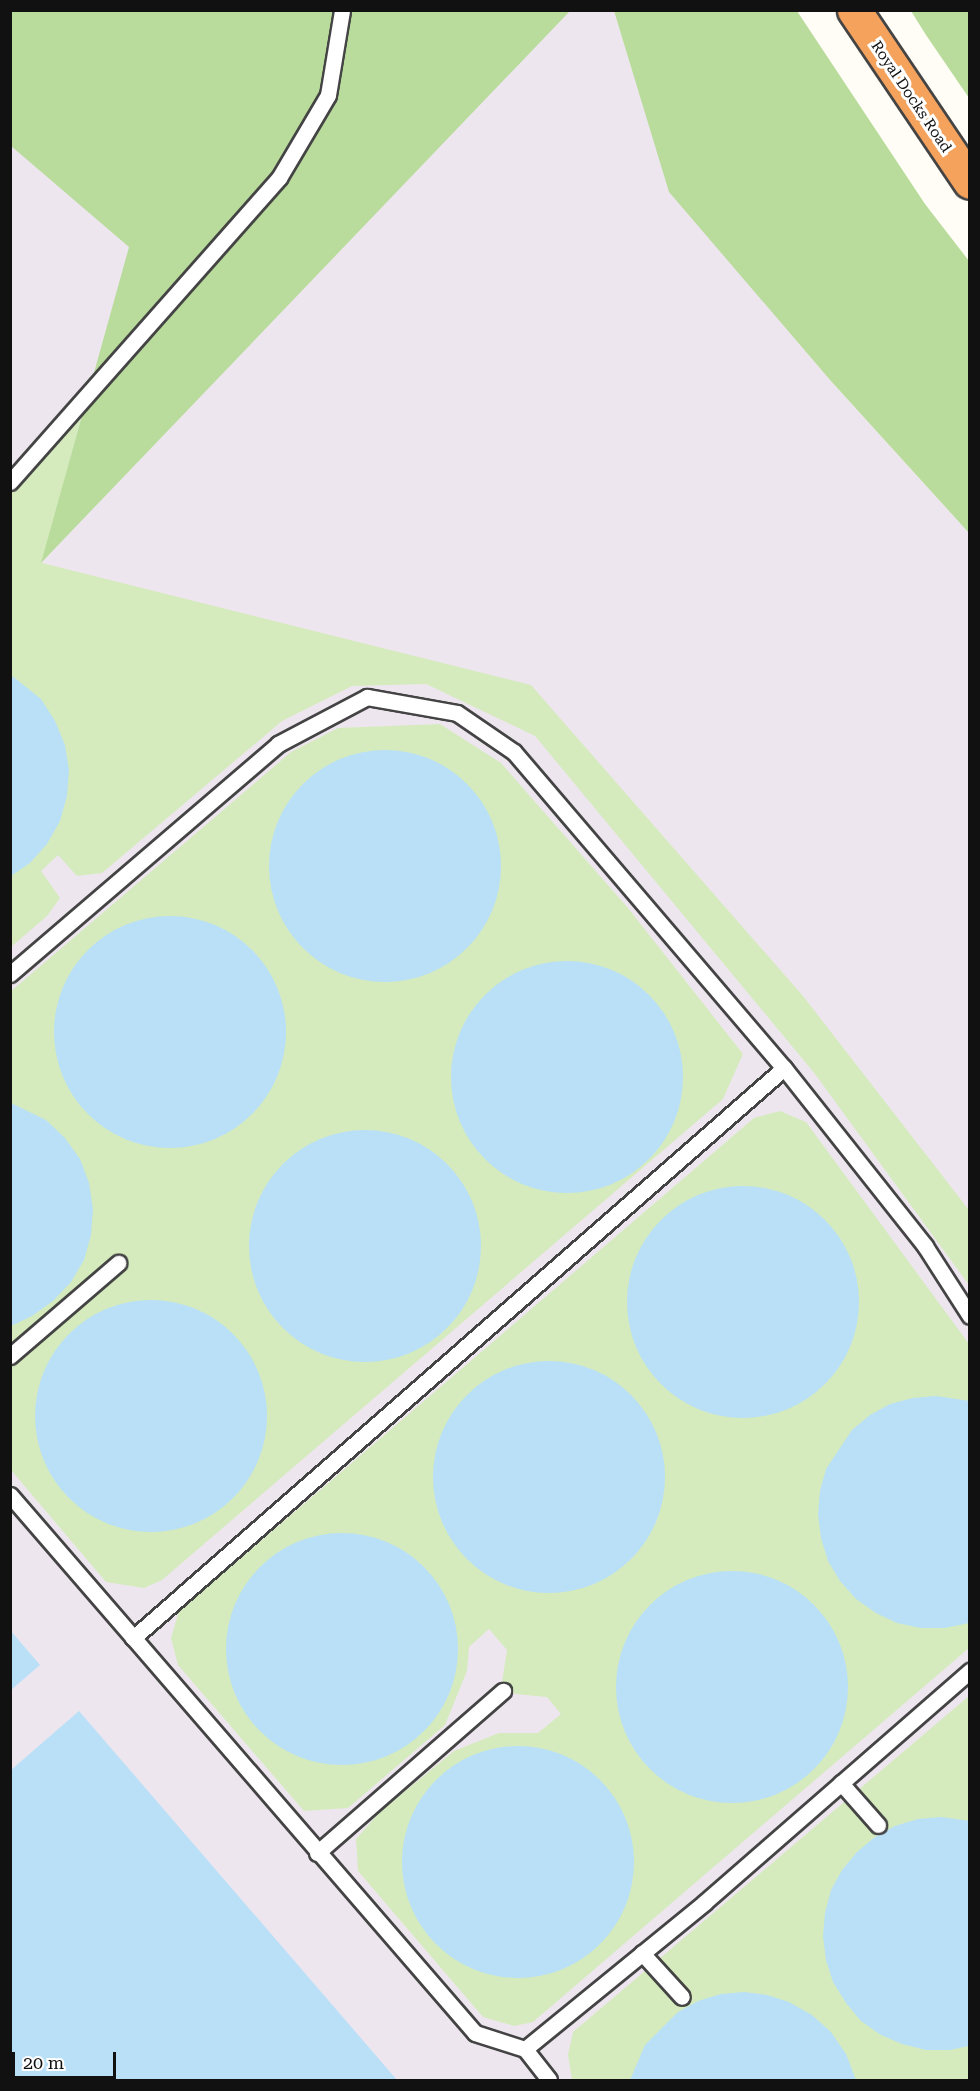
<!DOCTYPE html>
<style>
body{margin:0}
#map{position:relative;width:980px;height:2091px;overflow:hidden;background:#fffdf5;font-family:"Roboto Serif",serif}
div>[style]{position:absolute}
.industrial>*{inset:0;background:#eee6ef}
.green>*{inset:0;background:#d5ebbd}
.forest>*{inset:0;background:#b9dc9c}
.water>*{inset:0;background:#b9e0f7}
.round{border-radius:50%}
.roads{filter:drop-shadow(2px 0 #444) drop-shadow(-2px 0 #444) drop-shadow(0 2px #444) drop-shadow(0 -2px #444)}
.lane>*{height:15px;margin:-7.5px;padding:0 7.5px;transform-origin:7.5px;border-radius:7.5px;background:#fff}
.highway>*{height:33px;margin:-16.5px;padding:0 16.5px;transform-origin:16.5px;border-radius:16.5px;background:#f5a25d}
span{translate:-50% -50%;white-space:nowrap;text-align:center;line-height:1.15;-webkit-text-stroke:6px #fff;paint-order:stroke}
.street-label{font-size:15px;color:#111}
.frame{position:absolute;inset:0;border:12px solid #111;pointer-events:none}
.scale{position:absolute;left:12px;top:2052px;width:104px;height:27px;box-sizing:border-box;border:3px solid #111;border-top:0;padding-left:8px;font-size:18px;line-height:21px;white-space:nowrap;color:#111;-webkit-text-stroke:4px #fff;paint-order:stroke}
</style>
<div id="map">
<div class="industrial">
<div style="clip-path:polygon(11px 11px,614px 11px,670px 192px,830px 380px,969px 533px,969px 2080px,11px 2080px)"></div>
</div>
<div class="green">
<div style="clip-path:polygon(84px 408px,42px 563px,531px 685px,803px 996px,969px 1210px,969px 1285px,815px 1074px,535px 736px,426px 684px,352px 686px,282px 721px,102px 873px,77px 876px,58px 855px,41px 871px,60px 898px,47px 916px,11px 947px,11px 494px)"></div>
<div style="clip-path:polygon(440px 724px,501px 763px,628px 908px,743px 1054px,723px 1099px,162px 1580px,144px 1588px,106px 1582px,11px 1470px,10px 992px,291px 752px,338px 728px)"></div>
<div style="clip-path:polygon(780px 1111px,806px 1122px,969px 1344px,969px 1648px,533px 2022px,514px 2026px,483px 2017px,358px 1871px,356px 1839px,380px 1812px,454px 1751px,499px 1733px,538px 1733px,561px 1714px,547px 1697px,515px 1694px,502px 1682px,507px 1650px,489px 1629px,469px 1647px,467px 1671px,445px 1725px,348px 1808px,304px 1811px,178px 1665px,171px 1638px,179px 1611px,754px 1118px)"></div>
<div style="clip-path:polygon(969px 1696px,969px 2080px,572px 2080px,568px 2055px,573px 2032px)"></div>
</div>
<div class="forest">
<div style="clip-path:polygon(11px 11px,570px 11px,41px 563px,129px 247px,11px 146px)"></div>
<div style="clip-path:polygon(614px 11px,797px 11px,925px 204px,969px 261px,969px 533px,830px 380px,669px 192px)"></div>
<div style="clip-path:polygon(911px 11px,969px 11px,969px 98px,926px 35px)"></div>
</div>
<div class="water">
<div style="clip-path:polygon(11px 675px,41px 699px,55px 721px,65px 745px,69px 770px,67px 796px,60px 821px,47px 844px,30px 863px,11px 876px)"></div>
<div class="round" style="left:269px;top:750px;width:232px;height:232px"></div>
<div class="round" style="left:54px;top:916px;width:232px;height:232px"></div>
<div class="round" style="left:451px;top:961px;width:232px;height:232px"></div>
<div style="clip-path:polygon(11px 1103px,46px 1120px,65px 1138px,80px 1159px,89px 1183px,93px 1209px,91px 1235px,84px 1260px,71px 1282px,53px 1301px,32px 1316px,11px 1326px)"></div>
<div class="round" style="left:249px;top:1130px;width:232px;height:232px"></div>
<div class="round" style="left:627px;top:1186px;width:232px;height:232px"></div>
<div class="round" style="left:35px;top:1300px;width:232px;height:232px"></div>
<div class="round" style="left:433px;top:1361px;width:232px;height:232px"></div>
<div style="clip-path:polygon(936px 1396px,970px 1401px,969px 1623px,945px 1628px,921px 1628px,897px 1623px,876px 1613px,856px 1599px,840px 1581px,828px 1561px,821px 1538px,818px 1514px,820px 1491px,826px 1469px,852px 1430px,870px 1415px,890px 1404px,913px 1398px)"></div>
<div class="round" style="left:226px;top:1533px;width:232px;height:232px"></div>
<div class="round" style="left:616px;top:1571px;width:232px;height:232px"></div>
<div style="clip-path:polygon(10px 1630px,40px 1665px,11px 1690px,10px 1690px)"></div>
<div style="clip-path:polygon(79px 1711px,397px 2080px,11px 2080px,11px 1770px)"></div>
<div class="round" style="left:402px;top:1746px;width:232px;height:232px"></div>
<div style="clip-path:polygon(941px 1817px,970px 1821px,969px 2046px,950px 2050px,926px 2050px,902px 2044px,881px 2035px,861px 2021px,846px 2003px,833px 1982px,826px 1960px,823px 1936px,825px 1913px,831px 1890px,842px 1870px,857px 1852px,875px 1837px,895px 1826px,918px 1819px)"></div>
<div style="clip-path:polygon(744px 1992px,767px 1995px,789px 2002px,812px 2015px,831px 2032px,846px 2054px,856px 2080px,630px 2080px,645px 2045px,678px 2012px,698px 2001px,721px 1994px)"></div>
</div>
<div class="roads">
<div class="lane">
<div style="left:10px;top:482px;width:406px;rotate:-48.5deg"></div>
<div style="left:279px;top:178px;width:96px;rotate:-59.4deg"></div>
<div style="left:328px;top:95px;width:86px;rotate:-80.6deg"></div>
<div style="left:10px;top:974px;width:353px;rotate:-40.6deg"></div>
<div style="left:278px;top:744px;width:101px;rotate:-27.8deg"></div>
<div style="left:367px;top:697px;width:91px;rotate:10.1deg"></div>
<div style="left:457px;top:713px;width:69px;rotate:34.4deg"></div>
<div style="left:514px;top:752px;width:416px;rotate:49.5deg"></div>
<div style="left:784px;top:1068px;width:227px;rotate:51.6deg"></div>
<div style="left:925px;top:1246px;width:83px;rotate:57.3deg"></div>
<div style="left:10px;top:1356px;width:143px;rotate:-40.7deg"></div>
<div style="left:10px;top:1495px;width:711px;rotate:49.16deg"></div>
<div style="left:475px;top:2033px;width:52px;rotate:17.7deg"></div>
<div style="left:525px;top:2049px;width:39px;rotate:52deg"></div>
<div style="left:133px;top:1638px;width:865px;rotate:-41.2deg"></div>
<div style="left:841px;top:1783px;width:56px;rotate:48.6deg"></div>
<div style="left:317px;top:1853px;width:247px;rotate:-41.1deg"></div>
<div style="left:642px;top:1953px;width:59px;rotate:47.7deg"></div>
<div style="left:525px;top:2049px;width:232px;rotate:-39.2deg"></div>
<div style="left:705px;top:1902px;width:352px;rotate:-41.1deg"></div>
</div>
<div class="highway">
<div style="left:854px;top:10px;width:207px;rotate:56deg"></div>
</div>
</div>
<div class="street-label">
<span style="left:911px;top:97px;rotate:56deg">Royal Docks Road</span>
</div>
<div class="frame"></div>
<div class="scale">20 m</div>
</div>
